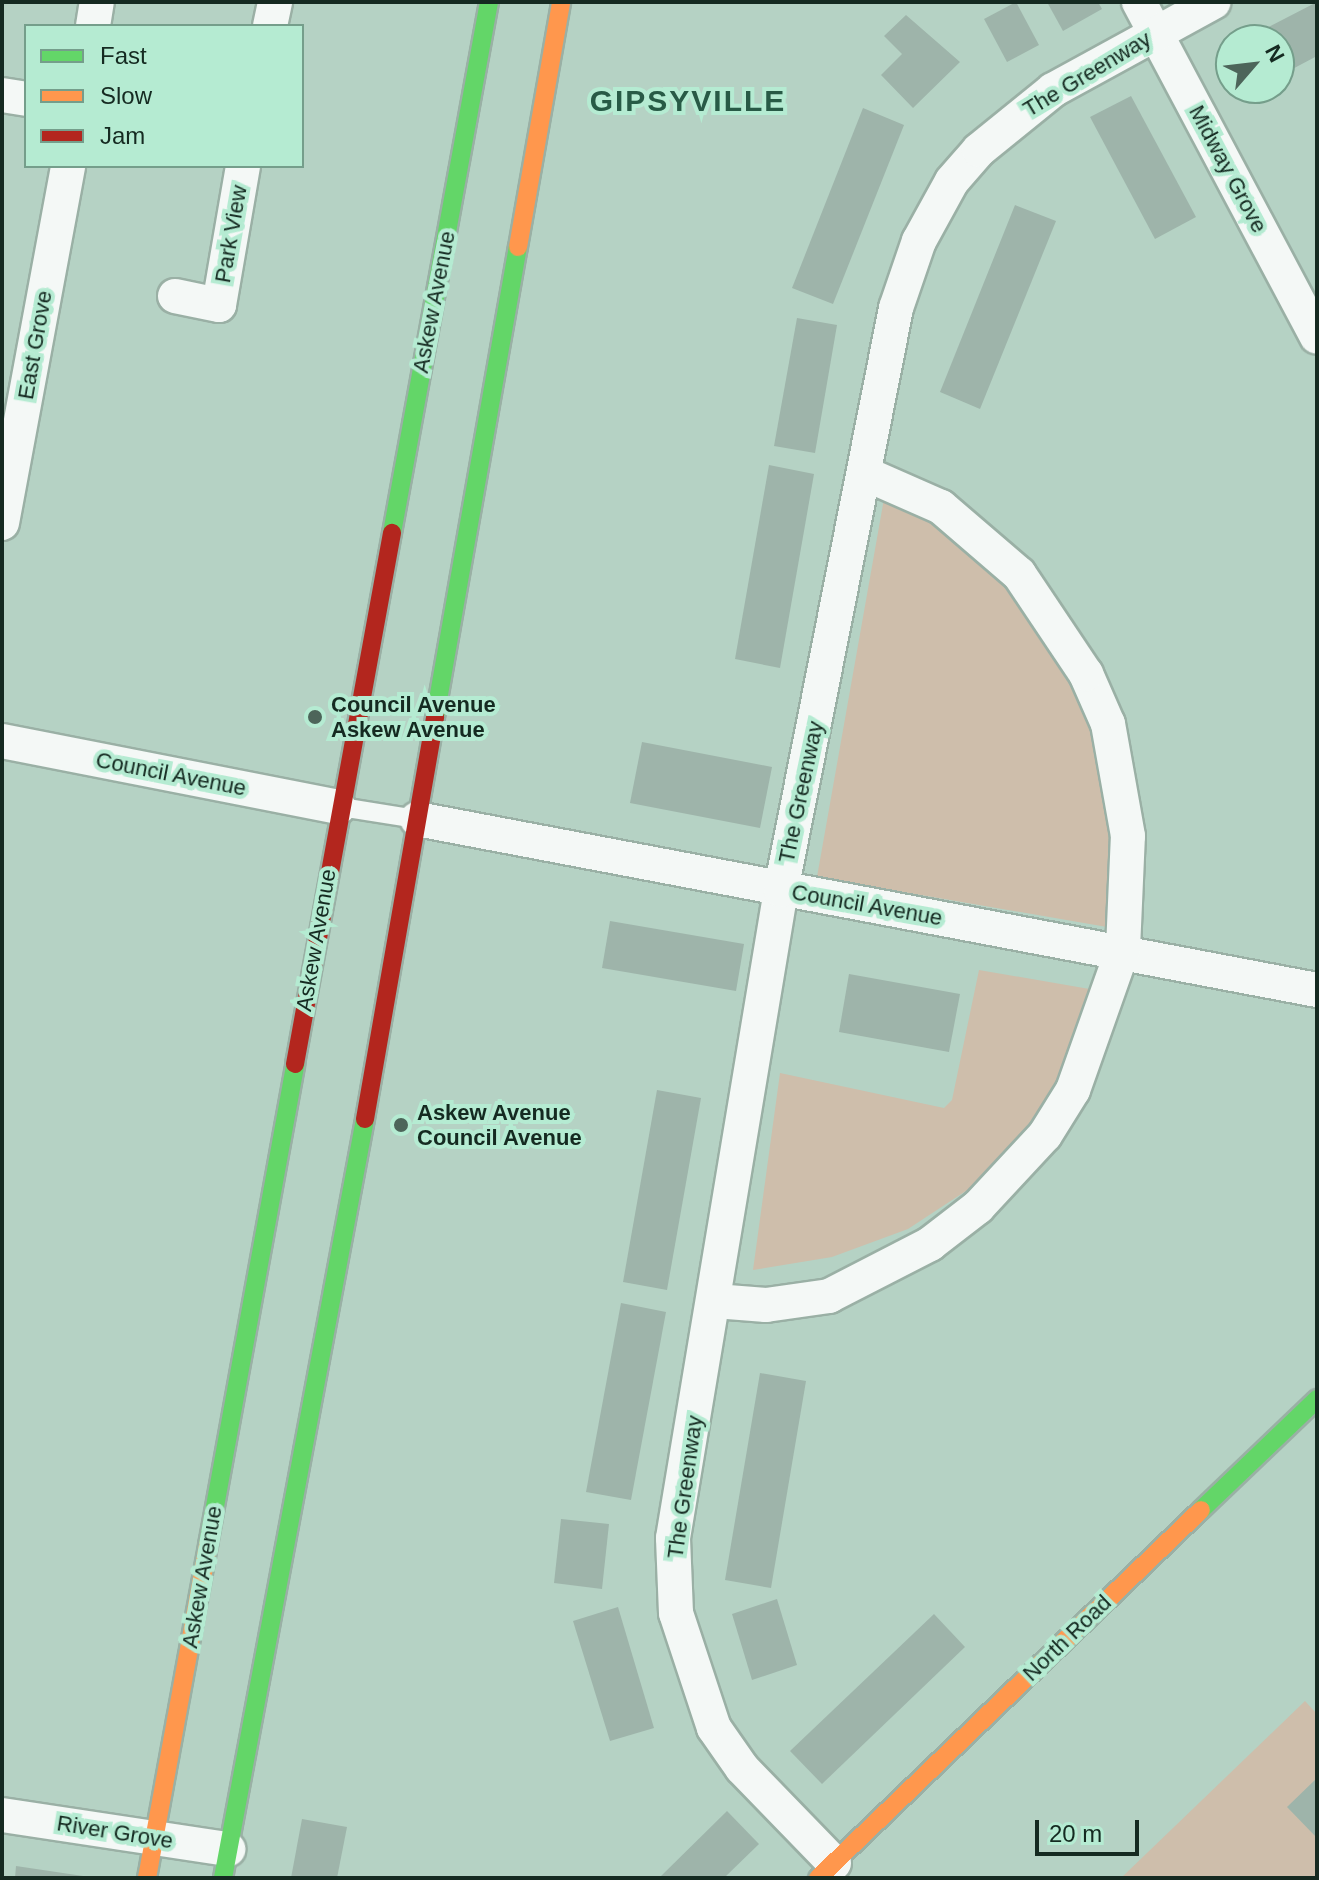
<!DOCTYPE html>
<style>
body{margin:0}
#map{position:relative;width:1319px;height:1880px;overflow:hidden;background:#b5d2c4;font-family:Helvetica,sans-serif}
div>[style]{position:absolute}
.green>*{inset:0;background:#cebeab}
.building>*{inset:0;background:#9eb4aa}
.roads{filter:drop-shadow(2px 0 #9ab0a5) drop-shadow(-2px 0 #9ab0a5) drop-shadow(0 2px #9ab0a5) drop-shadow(0 -2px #9ab0a5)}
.lane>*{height:18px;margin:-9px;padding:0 9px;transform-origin:9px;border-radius:9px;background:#f4f8f6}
.street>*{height:34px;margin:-17px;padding:0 17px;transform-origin:17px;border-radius:17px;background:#f4f8f6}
.fast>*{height:18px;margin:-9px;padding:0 9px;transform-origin:9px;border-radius:9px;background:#63d668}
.slow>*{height:18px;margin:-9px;padding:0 9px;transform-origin:9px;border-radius:9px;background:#ff974d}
.jam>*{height:18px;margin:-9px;padding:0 9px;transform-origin:9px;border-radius:9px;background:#b3261e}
.dots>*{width:22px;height:22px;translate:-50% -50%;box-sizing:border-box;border:4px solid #b5ebd2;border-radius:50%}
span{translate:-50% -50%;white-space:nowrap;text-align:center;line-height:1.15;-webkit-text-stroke:8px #b5ebd2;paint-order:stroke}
.street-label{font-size:22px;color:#152a21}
.poi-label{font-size:22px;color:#152a21;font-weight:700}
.left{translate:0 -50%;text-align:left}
.district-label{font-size:30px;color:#285a46;font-weight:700;letter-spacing:2px}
.frame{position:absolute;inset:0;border:4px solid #152a21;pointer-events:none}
.legend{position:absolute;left:24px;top:24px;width:280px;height:144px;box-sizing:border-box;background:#b5ebd2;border:2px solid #759e8b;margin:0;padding:10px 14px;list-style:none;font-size:24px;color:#152a21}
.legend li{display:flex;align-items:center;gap:16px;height:40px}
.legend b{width:40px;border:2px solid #759e8b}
.north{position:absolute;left:1215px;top:24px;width:80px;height:80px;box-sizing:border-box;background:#b5ebd2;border:2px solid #759e8b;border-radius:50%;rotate:62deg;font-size:22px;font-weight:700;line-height:32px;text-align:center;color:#152a21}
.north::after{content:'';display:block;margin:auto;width:28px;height:36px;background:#4d655a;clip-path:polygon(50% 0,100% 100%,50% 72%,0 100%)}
.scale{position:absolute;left:1035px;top:1820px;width:104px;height:36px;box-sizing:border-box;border:4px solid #152a21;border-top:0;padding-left:10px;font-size:24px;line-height:28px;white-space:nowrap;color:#152a21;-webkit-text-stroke:6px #b5ebd2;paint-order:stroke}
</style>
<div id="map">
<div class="green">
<div style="clip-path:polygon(885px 493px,963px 544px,997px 576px,1027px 612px,1075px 691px,1092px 736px,1111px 830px,1107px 927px,817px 877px)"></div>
<div style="clip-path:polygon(979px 970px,1101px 991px,1073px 1064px,1030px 1129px,975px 1185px,908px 1229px,832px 1257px,753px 1270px,780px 1073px,944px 1108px,952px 1100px)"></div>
<div style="clip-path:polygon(1305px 1701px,1317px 1714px,1317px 1878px,1121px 1878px)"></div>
</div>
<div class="building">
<div style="clip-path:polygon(1016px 2px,1039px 45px,1007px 62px,984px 19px)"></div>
<div style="clip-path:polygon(1047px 2px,1098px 2px,1102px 9px,1063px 31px)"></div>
<div style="clip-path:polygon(1317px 2px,1317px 56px,1283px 74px,1279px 83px,1279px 40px,1265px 40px,1261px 31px)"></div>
<div style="clip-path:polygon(906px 15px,960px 62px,913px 108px,881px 75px,902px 54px,884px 36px)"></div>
<div style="clip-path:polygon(1235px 88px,1268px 88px,1242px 102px)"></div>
<div style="clip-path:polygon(1131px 96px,1196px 217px,1155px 239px,1090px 117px)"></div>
<div style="clip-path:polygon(863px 108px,904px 125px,833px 304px,792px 288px)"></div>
<div style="clip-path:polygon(1015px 205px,1056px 221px,980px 409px,940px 392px)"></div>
<div style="clip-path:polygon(797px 318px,837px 325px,815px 453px,774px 446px)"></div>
<div style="clip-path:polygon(769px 465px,814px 474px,780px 668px,735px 659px)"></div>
<div style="clip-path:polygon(642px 742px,772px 767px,760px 828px,630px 803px)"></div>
<div style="clip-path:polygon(610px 921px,744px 944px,736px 991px,602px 968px)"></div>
<div style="clip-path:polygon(849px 974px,960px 994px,949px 1052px,839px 1032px)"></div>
<div style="clip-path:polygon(657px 1090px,701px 1098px,667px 1290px,623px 1282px)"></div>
<div style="clip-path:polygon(621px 1303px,666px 1312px,631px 1500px,586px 1492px)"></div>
<div style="clip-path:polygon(760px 1373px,806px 1381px,771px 1588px,725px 1580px)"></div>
<div style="clip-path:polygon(561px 1519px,609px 1524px,602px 1589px,554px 1583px)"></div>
<div style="clip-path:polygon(777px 1599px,797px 1665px,752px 1680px,732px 1614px)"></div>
<div style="clip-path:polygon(618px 1607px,654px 1728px,610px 1741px,573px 1621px)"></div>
<div style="clip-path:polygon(934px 1614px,965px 1647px,822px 1784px,790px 1751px)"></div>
<div style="clip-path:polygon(1317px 1778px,1317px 1838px,1287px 1807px)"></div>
<div style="clip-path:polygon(727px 1811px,759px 1844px,724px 1878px,659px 1878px)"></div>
<div style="clip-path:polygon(302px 1819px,347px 1827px,337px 1878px,291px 1878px)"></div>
<div style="clip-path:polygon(16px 1866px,83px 1876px,83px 1878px,15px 1878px)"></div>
</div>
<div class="roads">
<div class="lane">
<div style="left:341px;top:807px;width:77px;rotate:9deg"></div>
</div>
<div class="street">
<div style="left:1139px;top:2px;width:379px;rotate:62deg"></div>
<div style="left:93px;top:26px;width:24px;rotate:-81deg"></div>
<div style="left:270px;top:26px;width:25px;rotate:-78deg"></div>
<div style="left:2px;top:95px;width:24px;rotate:9deg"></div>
<div style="left:175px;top:296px;width:45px;rotate:11.6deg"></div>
<div style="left:219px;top:305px;width:141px;rotate:-80.2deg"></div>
<div style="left:2px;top:523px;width:363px;rotate:-79.5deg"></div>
<div style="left:2px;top:741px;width:343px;rotate:11.1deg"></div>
<div style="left:417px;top:819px;width:916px;rotate:10.76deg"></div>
<div style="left:715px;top:1301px;width:51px;rotate:4.5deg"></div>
<div style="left:766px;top:1305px;width:64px;rotate:-8.1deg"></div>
<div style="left:829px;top:1296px;width:114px;rotate:-27.2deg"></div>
<div style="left:930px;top:1244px;width:61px;rotate:-37.6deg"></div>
<div style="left:978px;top:1207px;width:98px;rotate:-47.1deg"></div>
<div style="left:1045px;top:1135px;width:53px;rotate:-58.1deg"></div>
<div style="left:1073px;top:1090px;width:150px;rotate:-70.5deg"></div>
<div style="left:1123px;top:949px;width:113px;rotate:-87.5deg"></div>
<div style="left:1128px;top:836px;width:114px;rotate:-100.1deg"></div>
<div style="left:1108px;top:724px;width:55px;rotate:-113.7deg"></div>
<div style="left:1086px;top:674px;width:120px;rotate:-123.8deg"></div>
<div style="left:1019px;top:574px;width:103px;rotate:-139.3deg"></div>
<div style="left:941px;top:507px;width:82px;rotate:-156.3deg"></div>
<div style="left:2px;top:1815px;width:229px;rotate:8.6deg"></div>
<div style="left:834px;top:1863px;width:132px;rotate:-134.1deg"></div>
<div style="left:742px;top:1768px;width:49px;rotate:-125deg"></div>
<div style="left:714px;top:1728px;width:121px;rotate:-108.3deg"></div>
<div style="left:676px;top:1613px;width:75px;rotate:-92.3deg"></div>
<div style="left:673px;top:1538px;width:657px;rotate:-80.54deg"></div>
<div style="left:781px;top:890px;width:593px;rotate:-78.82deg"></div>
<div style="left:896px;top:308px;width:71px;rotate:-71.1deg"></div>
<div style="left:919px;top:241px;width:68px;rotate:-61.2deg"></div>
<div style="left:952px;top:181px;width:41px;rotate:-48.9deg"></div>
<div style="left:979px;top:150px;width:95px;rotate:-39deg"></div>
<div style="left:1053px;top:90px;width:183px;rotate:-28.7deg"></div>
</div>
<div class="fast">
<div style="left:392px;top:533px;width:540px;rotate:-79.65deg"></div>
<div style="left:435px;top:717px;width:477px;rotate:-80deg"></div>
<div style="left:1201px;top:1510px;width:161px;rotate:-43.7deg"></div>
<div style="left:208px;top:1545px;width:489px;rotate:-79.7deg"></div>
<div style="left:223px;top:1878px;width:772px;rotate:-79.4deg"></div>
</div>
<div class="slow">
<div style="left:518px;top:247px;width:249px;rotate:-80deg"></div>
<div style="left:147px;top:1878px;width:339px;rotate:-79.6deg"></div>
<div style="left:818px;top:1878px;width:531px;rotate:-43.86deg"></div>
</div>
<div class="jam">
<div style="left:295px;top:1064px;width:540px;rotate:-79.65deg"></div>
<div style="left:365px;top:1119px;width:408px;rotate:-80.1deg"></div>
</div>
</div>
<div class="dots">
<div style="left:315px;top:717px;background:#4d655a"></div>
<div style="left:401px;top:1125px;background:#4d655a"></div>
</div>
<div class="street-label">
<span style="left:1087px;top:74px;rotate:-31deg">The Greenway</span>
<span style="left:1228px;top:169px;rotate:62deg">Midway Grove</span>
<span style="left:231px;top:234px;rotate:-80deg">Park View</span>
<span style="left:434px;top:302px;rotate:-79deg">Askew Avenue</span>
<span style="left:35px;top:345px;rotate:-80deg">East Grove</span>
<span style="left:171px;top:774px;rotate:11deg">Council Avenue</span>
<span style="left:801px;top:792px;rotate:-78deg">The Greenway</span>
<span style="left:867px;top:905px;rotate:10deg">Council Avenue</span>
<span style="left:316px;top:940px;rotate:-80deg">Askew Avenue</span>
<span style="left:685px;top:1487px;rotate:-82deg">The Greenway</span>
<span style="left:202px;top:1577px;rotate:-80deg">Askew Avenue</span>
<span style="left:1067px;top:1638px;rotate:-44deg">North Road</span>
<span style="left:115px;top:1832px;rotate:9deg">River Grove</span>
</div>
<div class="poi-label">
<span class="left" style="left:331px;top:717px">Council Avenue<br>Askew Avenue</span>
<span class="left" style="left:417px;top:1125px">Askew Avenue<br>Council Avenue</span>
</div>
<div class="district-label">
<span style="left:688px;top:101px">GIPSYVILLE</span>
</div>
<div class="frame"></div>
<ul class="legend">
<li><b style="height:10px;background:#63d668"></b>Fast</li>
<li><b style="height:10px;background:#ff974d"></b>Slow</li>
<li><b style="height:10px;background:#b3261e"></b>Jam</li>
</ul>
<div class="north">N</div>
<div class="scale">20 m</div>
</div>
